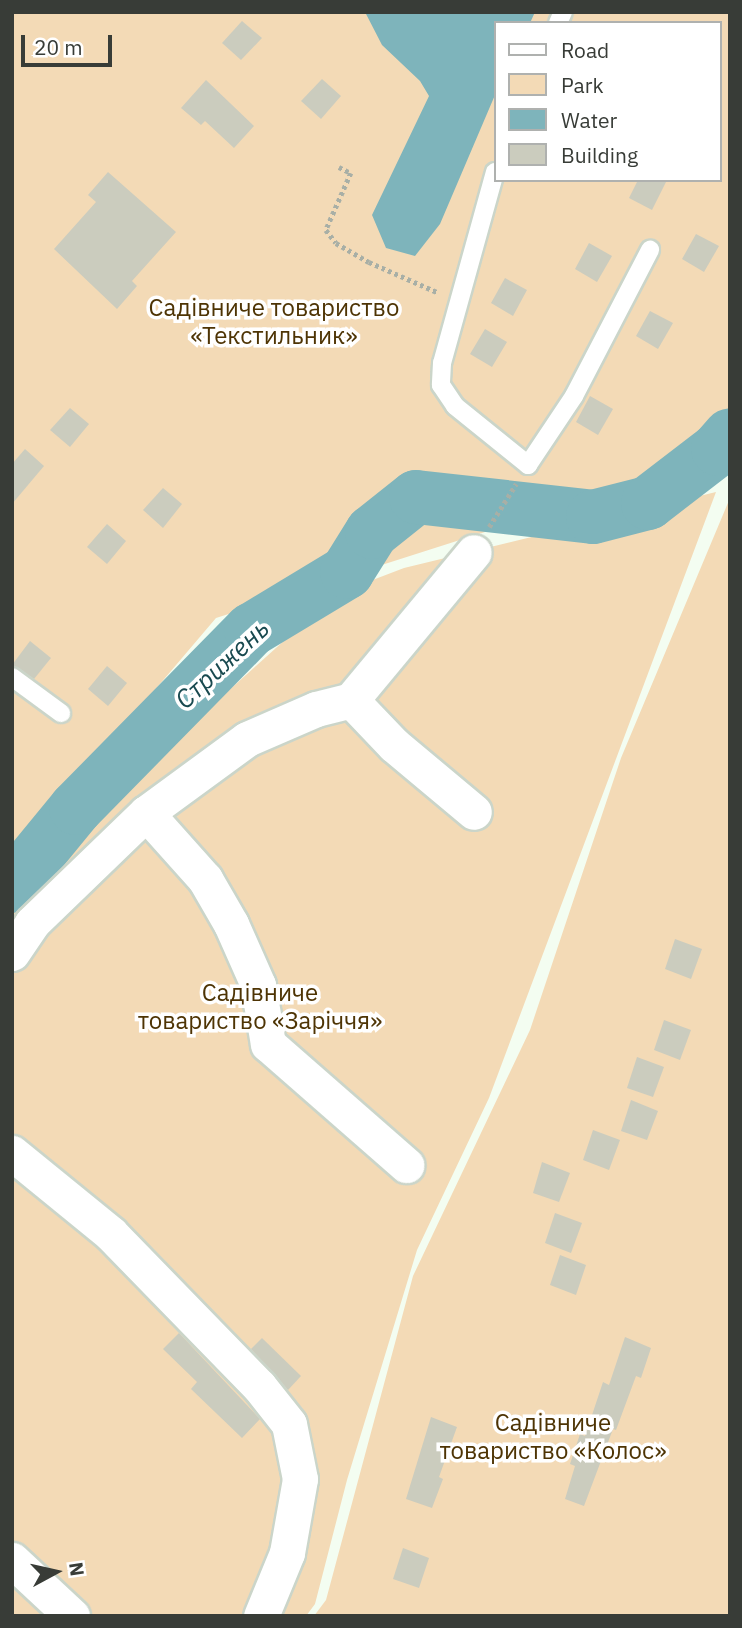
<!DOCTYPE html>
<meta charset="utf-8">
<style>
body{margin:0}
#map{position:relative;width:742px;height:1628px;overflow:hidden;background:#f3fdf1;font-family:"IBM Plex Sans",sans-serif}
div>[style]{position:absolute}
.green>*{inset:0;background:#f3dab6}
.water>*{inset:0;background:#7eb4bb}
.river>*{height:54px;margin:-27px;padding:0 27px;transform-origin:27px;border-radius:27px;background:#7eb4bb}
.building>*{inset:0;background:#cbccbe}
.path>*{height:4.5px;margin-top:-2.25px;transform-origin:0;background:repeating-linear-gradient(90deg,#a8afa6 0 3.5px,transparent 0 7px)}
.roads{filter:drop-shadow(2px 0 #cbd5c9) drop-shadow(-2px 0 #cbd5c9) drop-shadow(0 2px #cbd5c9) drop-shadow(0 -2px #cbd5c9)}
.lane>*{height:18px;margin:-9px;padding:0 9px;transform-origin:9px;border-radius:9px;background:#fff}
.street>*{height:35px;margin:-17.5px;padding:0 17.5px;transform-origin:17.5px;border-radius:17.5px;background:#fff}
span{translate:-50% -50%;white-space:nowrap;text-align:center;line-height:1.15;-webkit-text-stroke:7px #fff;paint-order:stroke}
.park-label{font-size:24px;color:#4e3404}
.water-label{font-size:26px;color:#18494f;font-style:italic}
.frame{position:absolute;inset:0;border:14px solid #383c37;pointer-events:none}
.legend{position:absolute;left:494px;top:21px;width:228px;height:161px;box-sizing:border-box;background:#fff;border:2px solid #afb1af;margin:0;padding:9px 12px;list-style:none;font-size:21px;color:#383c37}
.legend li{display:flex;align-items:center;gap:14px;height:35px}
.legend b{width:35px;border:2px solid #afb1af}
.north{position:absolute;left:21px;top:1537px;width:70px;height:70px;-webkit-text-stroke:5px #fff;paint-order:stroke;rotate:82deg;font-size:19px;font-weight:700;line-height:28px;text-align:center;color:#383c37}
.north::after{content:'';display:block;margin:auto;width:24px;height:32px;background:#383c37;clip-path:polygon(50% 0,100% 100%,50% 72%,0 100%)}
.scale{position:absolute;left:21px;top:35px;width:91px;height:32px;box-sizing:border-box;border:4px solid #383c37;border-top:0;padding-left:9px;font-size:21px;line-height:24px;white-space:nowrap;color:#383c37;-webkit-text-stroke:5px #fff;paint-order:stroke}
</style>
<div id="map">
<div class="green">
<div style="clip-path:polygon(evenodd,12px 12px,730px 12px,730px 410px,651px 479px,216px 618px,12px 858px,12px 12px,495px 23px,719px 23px,719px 180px,495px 180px,495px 23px)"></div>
<div style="clip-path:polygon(716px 492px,489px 1098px,417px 1250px,347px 1480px,315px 1604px,306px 1616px,12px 1616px,12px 913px,45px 872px,227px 692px,336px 594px,404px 568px)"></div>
<div style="clip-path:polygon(730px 498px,730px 1616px,314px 1616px,326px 1600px,413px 1276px,530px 1030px,621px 758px)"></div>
</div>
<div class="water">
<div style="clip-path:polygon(365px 12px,535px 12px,530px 23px,495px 23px,495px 95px,440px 224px,415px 256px,386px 248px,372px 215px,429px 96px,420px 81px,382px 45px)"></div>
</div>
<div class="river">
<div style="left:12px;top:886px;width:101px;rotate:-50.6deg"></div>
<div style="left:76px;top:808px;width:250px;rotate:-45.5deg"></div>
<div style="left:251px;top:630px;width:112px;rotate:-31.1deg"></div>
<div style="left:347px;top:572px;width:47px;rotate:-58deg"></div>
<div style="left:372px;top:532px;width:56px;rotate:-38.5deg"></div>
<div style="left:416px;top:497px;width:178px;rotate:6.4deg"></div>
<div style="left:593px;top:517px;width:57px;rotate:-14.3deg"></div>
<div style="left:648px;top:503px;width:88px;rotate:-37.6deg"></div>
<div style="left:718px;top:449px;width:18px;rotate:-49deg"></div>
</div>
<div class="building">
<div style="clip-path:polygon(242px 21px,262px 38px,241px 60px,222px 43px)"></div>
<div style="clip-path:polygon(322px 79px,341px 96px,321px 119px,301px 101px)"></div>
<div style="clip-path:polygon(206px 80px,254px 126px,234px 148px,205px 121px,201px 125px,181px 108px)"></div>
<div style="clip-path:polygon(108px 172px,176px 232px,132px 281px,137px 286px,117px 309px,54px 249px,96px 202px,88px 195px)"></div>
<div style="clip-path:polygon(638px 180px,667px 180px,652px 210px,629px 198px)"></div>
<div style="clip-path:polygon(696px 234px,719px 246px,704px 272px,682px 259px)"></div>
<div style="clip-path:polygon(589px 243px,612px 256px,597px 282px,575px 269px)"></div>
<div style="clip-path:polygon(505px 278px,527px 290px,513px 316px,491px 303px)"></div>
<div style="clip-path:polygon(650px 311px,673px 323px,658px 349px,636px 336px)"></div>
<div style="clip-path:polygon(485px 329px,507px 342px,492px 367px,470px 354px)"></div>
<div style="clip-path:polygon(590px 396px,613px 409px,598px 435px,576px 422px)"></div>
<div style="clip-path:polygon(70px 408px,89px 424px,70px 447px,50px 430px)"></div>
<div style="clip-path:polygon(25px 449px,44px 466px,12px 504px,12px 464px)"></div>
<div style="clip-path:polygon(163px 488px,182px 504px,163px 528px,143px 510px)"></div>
<div style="clip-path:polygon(107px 524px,126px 541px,107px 564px,87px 547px)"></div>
<div style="clip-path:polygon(30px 641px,51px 658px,34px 679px,12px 665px)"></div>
<div style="clip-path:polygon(107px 666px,127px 683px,108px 706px,88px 689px)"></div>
<div style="clip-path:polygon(675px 939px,702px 949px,691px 979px,665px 969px)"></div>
<div style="clip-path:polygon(664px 1020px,691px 1030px,680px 1060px,654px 1050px)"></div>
<div style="clip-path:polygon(637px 1057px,664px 1067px,653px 1097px,627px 1088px)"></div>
<div style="clip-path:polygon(631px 1100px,658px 1111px,647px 1140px,621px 1131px)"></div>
<div style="clip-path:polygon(593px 1130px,620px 1140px,609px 1170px,583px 1160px)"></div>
<div style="clip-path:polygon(542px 1162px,570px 1173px,559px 1202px,533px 1193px)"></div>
<div style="clip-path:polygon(555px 1213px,582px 1223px,571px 1253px,545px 1243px)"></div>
<div style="clip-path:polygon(560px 1255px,586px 1265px,576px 1295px,550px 1285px)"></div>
<div style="clip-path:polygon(179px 1333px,260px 1419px,242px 1438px,191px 1389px,197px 1382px,163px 1349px)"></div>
<div style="clip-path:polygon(625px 1337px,651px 1348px,641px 1378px,636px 1376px,616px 1430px,613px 1429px,584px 1506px,565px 1499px,575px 1466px,570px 1464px,580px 1434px,585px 1436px,603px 1382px,609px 1385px)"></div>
<div style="clip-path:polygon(262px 1338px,301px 1376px,288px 1390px,251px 1349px)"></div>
<div style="clip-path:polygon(431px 1417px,457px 1427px,439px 1477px,443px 1479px,432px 1508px,406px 1499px)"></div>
<div style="clip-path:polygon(403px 1548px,429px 1558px,419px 1588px,393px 1579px)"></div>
</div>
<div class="path">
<div style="left:339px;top:167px;width:13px;rotate:27deg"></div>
<div style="left:351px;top:173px;width:62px;rotate:113.7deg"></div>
<div style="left:326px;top:230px;width:16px;rotate:52deg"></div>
<div style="left:336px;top:243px;width:38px;rotate:30deg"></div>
<div style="left:369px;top:262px;width:74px;rotate:23.8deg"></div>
<div style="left:489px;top:527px;width:51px;rotate:-57.9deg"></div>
</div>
<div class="roads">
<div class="lane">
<div style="left:558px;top:23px;width:12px;rotate:-66deg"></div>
<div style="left:495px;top:172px;width:198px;rotate:105.5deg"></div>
<div style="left:442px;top:363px;width:22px;rotate:93deg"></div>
<div style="left:441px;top:385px;width:25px;rotate:56deg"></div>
<div style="left:455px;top:406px;width:94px;rotate:38.9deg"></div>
<div style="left:528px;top:465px;width:83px;rotate:-56.3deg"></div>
<div style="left:574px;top:396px;width:165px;rotate:-62.5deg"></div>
<div style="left:12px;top:677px;width:61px;rotate:36.3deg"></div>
</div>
<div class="street">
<div style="left:351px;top:700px;width:62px;rotate:46.3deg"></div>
<div style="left:394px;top:745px;width:104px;rotate:39.9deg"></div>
<div style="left:146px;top:813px;width:89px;rotate:48.2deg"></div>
<div style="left:205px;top:879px;width:52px;rotate:60deg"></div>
<div style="left:231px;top:924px;width:67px;rotate:66.1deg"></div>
<div style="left:258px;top:985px;width:60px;rotate:80.4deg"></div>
<div style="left:268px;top:1044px;width:184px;rotate:41.2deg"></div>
<div style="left:12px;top:953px;width:36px;rotate:-56deg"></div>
<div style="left:32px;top:923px;width:158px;rotate:-44deg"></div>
<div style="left:146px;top:813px;width:125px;rotate:-36.2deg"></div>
<div style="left:247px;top:739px;width:75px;rotate:-23.5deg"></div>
<div style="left:316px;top:709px;width:36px;rotate:-14deg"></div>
<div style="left:351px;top:700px;width:192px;rotate:-50.3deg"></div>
<div style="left:12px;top:1153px;width:127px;rotate:39.2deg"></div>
<div style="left:110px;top:1233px;width:214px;rotate:45.8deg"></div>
<div style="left:259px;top:1386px;width:48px;rotate:51.7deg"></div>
<div style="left:289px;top:1424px;width:56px;rotate:78.7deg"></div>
<div style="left:300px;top:1479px;width:75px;rotate:100deg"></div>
<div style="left:287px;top:1553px;width:68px;rotate:112.4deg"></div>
<div style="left:12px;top:1560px;width:82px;rotate:43deg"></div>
</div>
</div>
<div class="park-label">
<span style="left:274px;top:322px">Садівниче товариство<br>«Текстильник»</span>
<span style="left:260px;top:1007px">Садівниче<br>товариство «Заріччя»</span>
<span style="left:553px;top:1437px">Садівниче<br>товариство «Колос»</span>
</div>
<div class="water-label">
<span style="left:222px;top:664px;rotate:-43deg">Стрижень</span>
</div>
<div class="frame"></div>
<ul class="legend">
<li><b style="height:9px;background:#fff"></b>Road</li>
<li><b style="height:19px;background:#f3dab6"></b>Park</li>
<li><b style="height:19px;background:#7eb4bb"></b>Water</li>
<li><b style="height:19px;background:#cbccbe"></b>Building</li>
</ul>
<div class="north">N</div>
<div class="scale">20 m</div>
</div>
